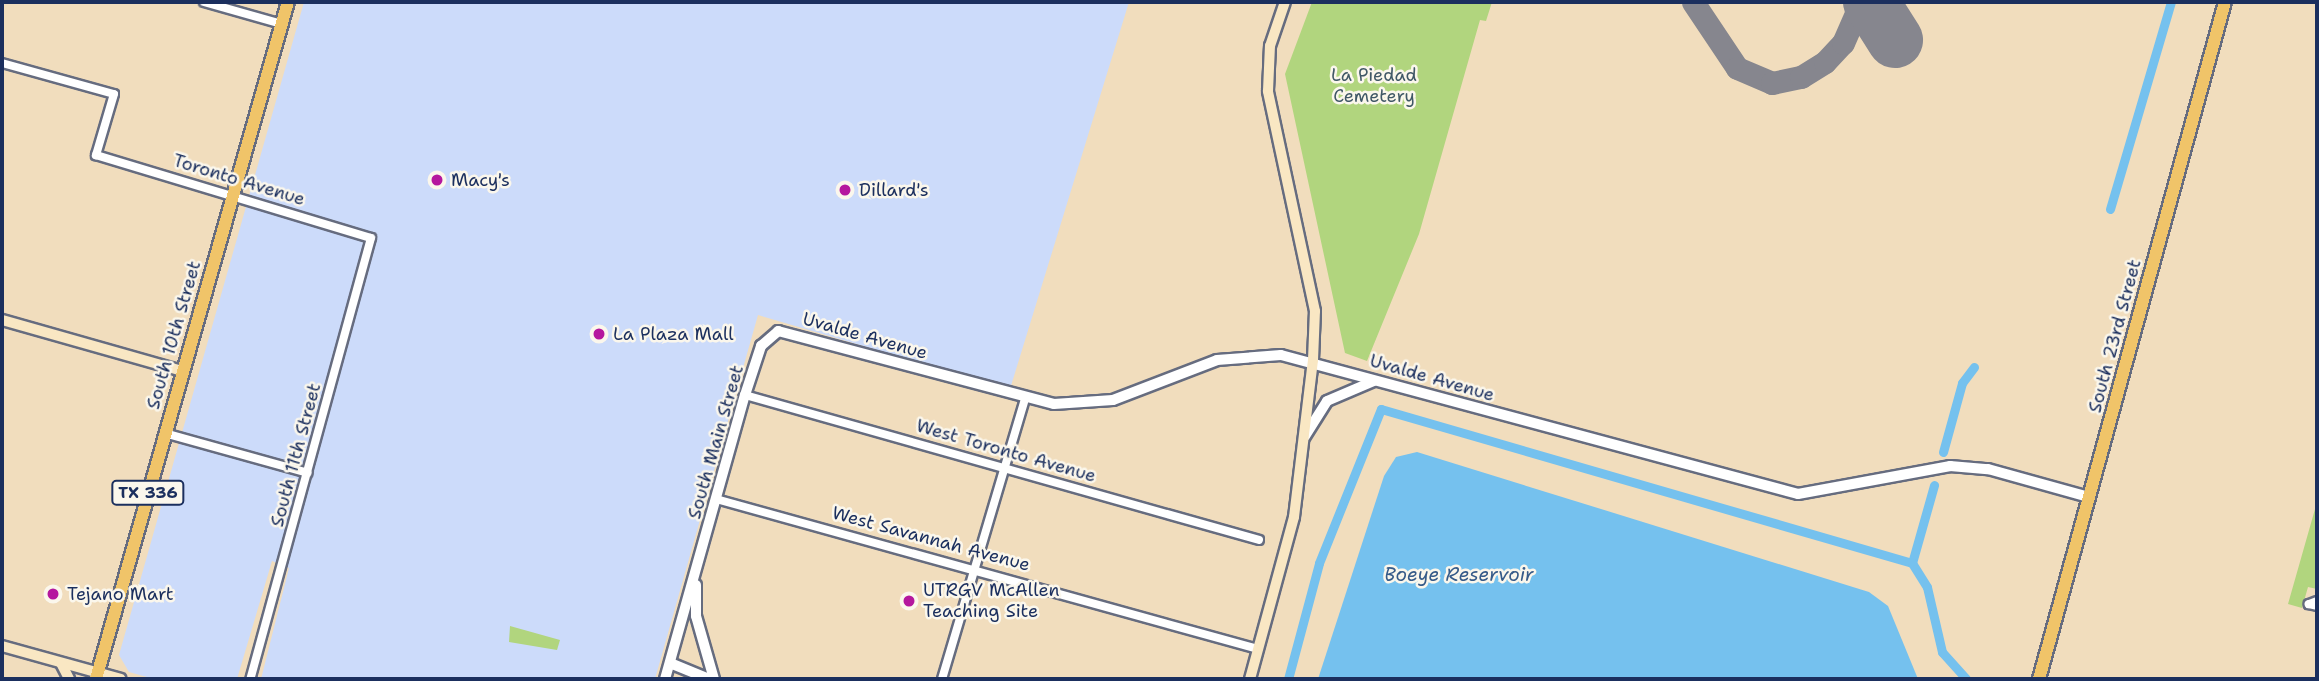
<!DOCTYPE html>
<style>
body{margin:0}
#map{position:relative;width:2319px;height:681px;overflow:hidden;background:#f1ddbd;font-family:"Shantell Sans",sans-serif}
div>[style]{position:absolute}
.built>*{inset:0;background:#ccdbfa}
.green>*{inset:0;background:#b1d57e}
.water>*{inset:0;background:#75c1ee}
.canal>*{height:9px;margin:-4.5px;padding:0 4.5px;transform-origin:4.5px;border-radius:4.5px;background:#75c1ee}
.taxiway>*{height:23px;margin:-11.5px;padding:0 11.5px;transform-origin:11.5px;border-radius:11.5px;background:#86868e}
.runway>*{height:56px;margin:-28px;padding:0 28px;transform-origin:28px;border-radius:28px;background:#86868e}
.roads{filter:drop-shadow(2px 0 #666c7f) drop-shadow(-2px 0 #666c7f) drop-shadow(0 2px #666c7f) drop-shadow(0 -2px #666c7f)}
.minor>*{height:8px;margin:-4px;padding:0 4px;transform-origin:4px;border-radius:4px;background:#fff}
.tertiary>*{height:10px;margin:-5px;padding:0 5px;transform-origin:5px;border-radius:5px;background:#fff}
.secondary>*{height:10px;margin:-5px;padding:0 5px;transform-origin:5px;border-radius:5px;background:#f9e7c3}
.primary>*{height:12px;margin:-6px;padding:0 6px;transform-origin:6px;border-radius:6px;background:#f0c469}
.dots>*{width:19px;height:19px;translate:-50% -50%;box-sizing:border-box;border:4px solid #fbf7ec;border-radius:50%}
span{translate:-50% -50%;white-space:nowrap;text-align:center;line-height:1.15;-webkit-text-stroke:5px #fbf7ec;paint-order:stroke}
.shield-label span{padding:2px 5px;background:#fbf7ec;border:2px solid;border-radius:5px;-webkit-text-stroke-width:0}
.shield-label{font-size:16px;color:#1b2f5e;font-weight:700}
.park-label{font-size:18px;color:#405866}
.street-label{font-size:18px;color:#1b2f5e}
.poi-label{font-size:18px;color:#1b2f5e}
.left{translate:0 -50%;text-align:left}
.water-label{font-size:19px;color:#365b89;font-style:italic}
.frame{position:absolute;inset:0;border:4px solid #1b2f5e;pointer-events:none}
</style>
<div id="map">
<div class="built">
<div style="clip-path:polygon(304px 2px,1129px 2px,1010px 389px,758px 315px,655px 679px,261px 679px,289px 568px,272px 561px,237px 679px,154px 679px,129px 672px,119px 655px)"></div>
</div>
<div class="green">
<div style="clip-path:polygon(1312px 2px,1492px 2px,1486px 21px,1480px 20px,1419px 234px,1367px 361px,1345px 353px,1285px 74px)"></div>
<div style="clip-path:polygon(2317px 502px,2317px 589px,2308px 587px,2302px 608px,2288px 604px)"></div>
<div style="clip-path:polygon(510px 626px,560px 640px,557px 650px,509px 642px)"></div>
</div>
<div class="water">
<div style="clip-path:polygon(1417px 452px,1869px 592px,1888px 606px,1918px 679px,1318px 679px,1384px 476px,1396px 457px)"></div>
</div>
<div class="canal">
<div style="left:2110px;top:209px;width:216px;rotate:-73.6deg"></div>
<div style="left:1943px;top:452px;width:72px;rotate:-74.6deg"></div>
<div style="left:1962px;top:383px;width:20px;rotate:-53deg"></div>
<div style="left:1912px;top:563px;width:81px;rotate:-74.2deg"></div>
<div style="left:1288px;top:679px;width:120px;rotate:-75deg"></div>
<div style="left:1319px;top:563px;width:166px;rotate:-68.1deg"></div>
<div style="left:1381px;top:409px;width:553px;rotate:16.17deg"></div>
<div style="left:1912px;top:563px;width:28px;rotate:58deg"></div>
<div style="left:1927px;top:587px;width:67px;rotate:77deg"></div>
<div style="left:1942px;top:652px;width:36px;rotate:48deg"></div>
</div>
<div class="taxiway">
<div style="left:1693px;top:2px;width:79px;rotate:56.3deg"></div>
<div style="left:1737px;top:68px;width:38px;rotate:23deg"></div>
<div style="left:1772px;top:83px;width:30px;rotate:-12deg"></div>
<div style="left:1801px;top:77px;width:28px;rotate:-32deg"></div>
<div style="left:1825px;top:62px;width:26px;rotate:-47deg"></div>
<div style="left:1843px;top:43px;width:45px;rotate:-66.3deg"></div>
</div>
<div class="runway">
<div style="left:1871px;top:2px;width:45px;rotate:57.7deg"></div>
</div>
<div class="roads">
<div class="minor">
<div style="left:204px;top:2px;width:81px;rotate:15.8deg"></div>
<div style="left:2px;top:63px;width:116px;rotate:15.5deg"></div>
<div style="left:114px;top:94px;width:64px;rotate:106.4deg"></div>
<div style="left:96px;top:155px;width:287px;rotate:16.8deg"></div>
<div style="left:371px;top:238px;width:457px;rotate:105.3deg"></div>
<div style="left:745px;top:395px;width:534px;rotate:15.75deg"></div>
<div style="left:164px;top:433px;width:149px;rotate:15.5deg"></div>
<div style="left:716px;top:499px;width:562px;rotate:15.47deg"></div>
<div style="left:2317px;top:601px;width:9px;rotate:159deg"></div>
<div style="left:2309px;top:604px;width:8px;rotate:14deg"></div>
<div style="left:942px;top:679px;width:292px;rotate:-73.5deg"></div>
</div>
<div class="tertiary">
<div style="left:1305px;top:436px;width:41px;rotate:-57.8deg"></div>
<div style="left:1327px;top:401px;width:51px;rotate:-23.1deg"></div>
<div style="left:696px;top:585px;width:31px;rotate:90deg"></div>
<div style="left:696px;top:616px;width:66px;rotate:74.1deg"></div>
<div style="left:670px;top:663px;width:42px;rotate:22.3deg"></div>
<div style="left:665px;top:679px;width:295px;rotate:-74.3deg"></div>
<div style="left:745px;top:395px;width:52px;rotate:-71.9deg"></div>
<div style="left:761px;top:346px;width:23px;rotate:-41deg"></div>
<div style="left:778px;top:331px;width:285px;rotate:14.8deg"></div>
<div style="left:1054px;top:404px;width:59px;rotate:-3.9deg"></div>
<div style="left:1113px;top:400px;width:111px;rotate:-21deg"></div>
<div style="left:1217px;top:360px;width:64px;rotate:-4.5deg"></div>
<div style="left:1281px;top:355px;width:535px;rotate:15.05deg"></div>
<div style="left:1798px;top:494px;width:155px;rotate:-10.4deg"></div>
<div style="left:1950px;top:466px;width:38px;rotate:5deg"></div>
<div style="left:1988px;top:469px;width:105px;rotate:15.5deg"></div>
</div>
<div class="secondary">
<div style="left:2px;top:320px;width:187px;rotate:15.8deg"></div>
<div style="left:2px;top:646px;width:123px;rotate:15.5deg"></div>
<div style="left:61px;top:663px;width:18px;rotate:63deg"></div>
<div style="left:1250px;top:679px;width:168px;rotate:-74.8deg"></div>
<div style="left:1294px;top:517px;width:158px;rotate:-83.1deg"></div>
<div style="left:1313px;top:360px;width:49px;rotate:-87.7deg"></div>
<div style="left:1315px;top:311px;width:225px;rotate:-102.1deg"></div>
<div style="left:1268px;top:91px;width:45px;rotate:-87.5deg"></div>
<div style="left:1270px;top:46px;width:46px;rotate:-71.2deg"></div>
</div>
<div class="primary">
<div style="left:96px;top:679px;width:704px;rotate:-74.17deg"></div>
<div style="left:2039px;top:679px;width:702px;rotate:-74.64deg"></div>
</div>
</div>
<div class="dots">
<div style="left:437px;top:180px;background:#b5179e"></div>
<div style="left:845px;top:190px;background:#b5179e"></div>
<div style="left:599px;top:334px;background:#b5179e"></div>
<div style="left:53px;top:594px;background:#b5179e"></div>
<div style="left:909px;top:601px;background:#b5179e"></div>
</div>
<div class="shield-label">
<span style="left:148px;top:493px">TX 336</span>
</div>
<div class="park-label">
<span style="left:1374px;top:86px">La Piedad<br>Cemetery</span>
</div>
<div class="street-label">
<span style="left:239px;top:180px;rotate:17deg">Toronto Avenue</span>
<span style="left:174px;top:335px;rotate:-74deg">South 10th Street</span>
<span style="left:865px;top:336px;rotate:16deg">Uvalde Avenue</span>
<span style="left:2115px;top:336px;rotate:-75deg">South 23rd Street</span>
<span style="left:1432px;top:378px;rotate:16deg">Uvalde Avenue</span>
<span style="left:716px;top:442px;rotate:-74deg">South Main Street</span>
<span style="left:1006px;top:451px;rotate:16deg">West Toronto Avenue</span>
<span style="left:296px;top:455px;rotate:-75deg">South 11th Street</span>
<span style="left:931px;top:539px;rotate:15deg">West Savannah Avenue</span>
</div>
<div class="poi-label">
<span class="left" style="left:451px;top:180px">Macy's</span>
<span class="left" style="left:859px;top:190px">Dillard's</span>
<span class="left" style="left:613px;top:334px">La Plaza Mall</span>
<span class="left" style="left:923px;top:601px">UTRGV McAllen<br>Teaching Site</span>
<span class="left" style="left:67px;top:594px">Tejano Mart</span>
</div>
<div class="water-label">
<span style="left:1459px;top:575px">Boeye Reservoir</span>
</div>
<div class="frame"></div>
</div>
